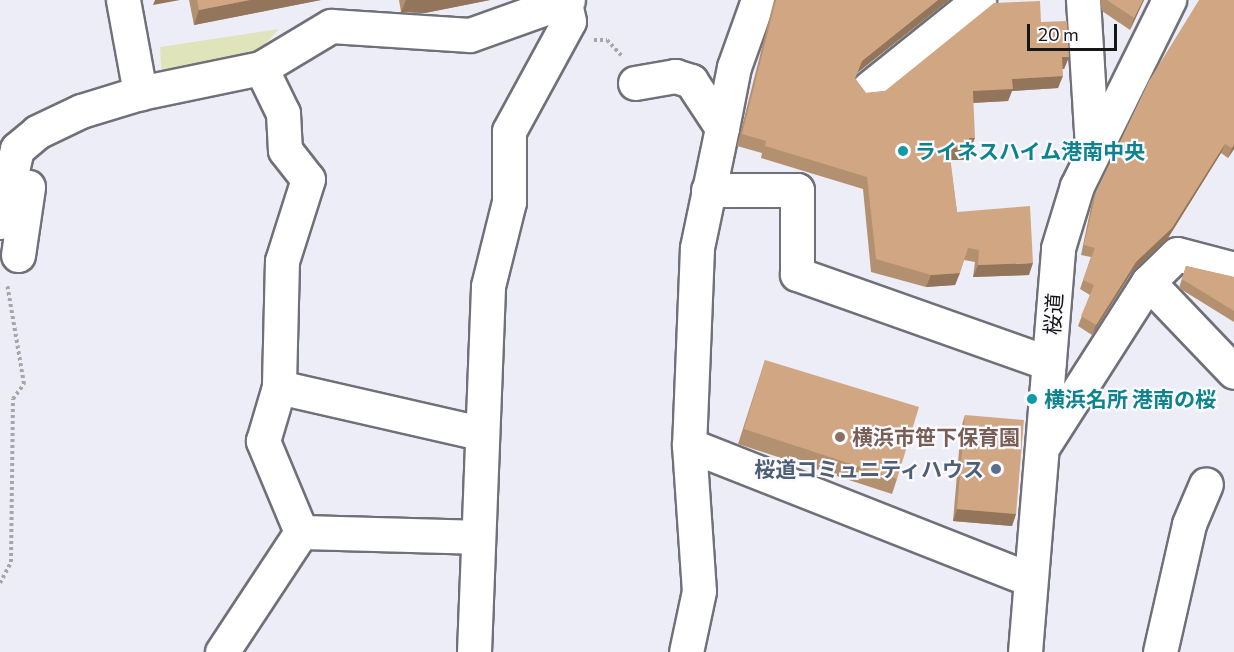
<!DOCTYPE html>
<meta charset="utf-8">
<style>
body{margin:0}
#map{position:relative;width:1234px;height:652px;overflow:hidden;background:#ededf7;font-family:Commissioner,"Noto Sans JP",sans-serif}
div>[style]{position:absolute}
.green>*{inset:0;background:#e0e4bb}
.path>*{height:4px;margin-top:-2px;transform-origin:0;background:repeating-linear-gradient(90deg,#a6a6ad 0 3px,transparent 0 6px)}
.roads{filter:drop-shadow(2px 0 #707079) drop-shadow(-2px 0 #707079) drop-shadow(0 2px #707079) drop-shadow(0 -2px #707079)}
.minor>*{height:33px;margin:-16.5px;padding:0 16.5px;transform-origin:16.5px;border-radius:16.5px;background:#fff}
.wall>*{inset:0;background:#b39070}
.shaded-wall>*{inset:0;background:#92755b}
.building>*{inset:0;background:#d0a782}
.dots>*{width:16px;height:16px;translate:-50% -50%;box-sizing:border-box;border:3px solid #fbfbff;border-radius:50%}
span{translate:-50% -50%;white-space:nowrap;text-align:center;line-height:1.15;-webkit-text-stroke:4.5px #fbfbff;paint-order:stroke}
.culture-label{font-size:21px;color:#0d838f;font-weight:700}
.left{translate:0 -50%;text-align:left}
.street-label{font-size:21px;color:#161619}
.education-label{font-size:21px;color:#785e54;font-weight:700}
.service-label{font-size:21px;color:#4e5e75;font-weight:700}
.right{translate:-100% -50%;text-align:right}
.scale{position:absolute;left:1027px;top:24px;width:90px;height:27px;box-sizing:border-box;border:3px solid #161619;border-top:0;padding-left:8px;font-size:18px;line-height:21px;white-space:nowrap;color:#161619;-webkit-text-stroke:4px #fbfbff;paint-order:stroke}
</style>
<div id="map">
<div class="green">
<div style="clip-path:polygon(279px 29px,253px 57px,162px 82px,160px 47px)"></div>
</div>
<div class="path">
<div style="left:594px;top:40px;width:13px"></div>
<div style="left:607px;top:40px;width:21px;rotate:47deg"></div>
<div style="left:0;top:583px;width:24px;rotate:-62deg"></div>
<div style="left:11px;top:562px;width:163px;rotate:-89.3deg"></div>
<div style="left:13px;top:399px;width:19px;rotate:-54deg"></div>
<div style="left:24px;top:384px;width:101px;rotate:-99.6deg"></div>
</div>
<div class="roads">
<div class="minor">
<div style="left:123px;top:0;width:95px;rotate:79.6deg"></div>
<div style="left:1083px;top:0;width:148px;rotate:86.5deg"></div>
<div style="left:261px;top:68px;width:50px;rotate:63.9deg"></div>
<div style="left:283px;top:113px;width:37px;rotate:87deg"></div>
<div style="left:285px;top:150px;width:37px;rotate:52deg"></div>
<div style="left:308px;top:179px;width:86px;rotate:107.6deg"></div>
<div style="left:282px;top:261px;width:126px;rotate:91.4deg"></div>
<div style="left:635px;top:83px;width:41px;rotate:-9.9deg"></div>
<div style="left:675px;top:76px;width:17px;rotate:17deg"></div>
<div style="left:691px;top:81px;width:56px;rotate:56.6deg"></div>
<div style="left:722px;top:128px;width:123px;rotate:101.8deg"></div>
<div style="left:697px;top:248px;width:197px;rotate:92.3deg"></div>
<div style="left:689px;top:445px;width:146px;rotate:86.1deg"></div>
<div style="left:699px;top:591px;width:62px;rotate:102deg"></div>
<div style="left:869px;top:88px;width:141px;rotate:-38.7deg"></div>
<div style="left:722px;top:128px;width:62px;rotate:-78.9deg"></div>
<div style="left:734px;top:67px;width:71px;rotate:-70.3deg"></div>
<div style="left:708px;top:190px;width:89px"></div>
<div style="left:797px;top:190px;width:84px;rotate:90deg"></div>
<div style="left:797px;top:274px;width:267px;rotate:19.5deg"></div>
<div style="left:0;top:222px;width:75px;rotate:-76.9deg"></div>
<div style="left:17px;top:149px;width:26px;rotate:-40deg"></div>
<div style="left:37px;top:132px;width:49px;rotate:-25.5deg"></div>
<div style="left:81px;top:111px;width:62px;rotate:-17deg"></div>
<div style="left:140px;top:93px;width:124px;rotate:-11.7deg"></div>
<div style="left:261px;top:68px;width:82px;rotate:-31deg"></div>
<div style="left:331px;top:26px;width:139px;rotate:3.7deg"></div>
<div style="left:470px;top:35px;width:104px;rotate:-19.7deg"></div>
<div style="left:18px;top:255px;width:69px;rotate:-81.6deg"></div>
<div style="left:1148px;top:282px;width:124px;rotate:46.3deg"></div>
<div style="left:1045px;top:443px;width:191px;rotate:-57.4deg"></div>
<div style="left:1148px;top:282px;width:40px;rotate:-44deg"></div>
<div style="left:1177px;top:254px;width:59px;rotate:14.7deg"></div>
<div style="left:689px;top:445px;width:363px;rotate:21.5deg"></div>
<div style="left:301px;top:532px;width:99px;rotate:-112.7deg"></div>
<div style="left:263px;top:441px;width:56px;rotate:-73.5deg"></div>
<div style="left:279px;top:387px;width:206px;rotate:12.9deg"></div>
<div style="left:222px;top:652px;width:144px;rotate:-56.6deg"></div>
<div style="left:301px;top:532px;width:174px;rotate:1.6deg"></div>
<div style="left:474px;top:652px;width:366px;rotate:-87.8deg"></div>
<div style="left:488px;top:286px;width:87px;rotate:-76deg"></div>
<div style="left:509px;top:202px;width:71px;rotate:-90deg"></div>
<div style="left:509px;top:131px;width:125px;rotate:-61.4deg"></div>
<div style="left:569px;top:21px;width:22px;rotate:-103deg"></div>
<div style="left:1025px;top:652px;width:405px;rotate:-85.3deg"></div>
<div style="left:1058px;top:248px;width:65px;rotate:-73deg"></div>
<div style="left:1077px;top:186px;width:208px;rotate:-63.7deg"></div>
<div style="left:1160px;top:652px;width:131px;rotate:-77.2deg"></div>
<div style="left:1189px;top:524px;width:43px;rotate:-67deg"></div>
</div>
</div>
<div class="wall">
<div style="clip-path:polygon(189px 0,321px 0,194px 25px)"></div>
<div style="clip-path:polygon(399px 0,490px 0,425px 13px,401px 12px)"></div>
<div style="clip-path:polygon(774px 0,949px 0,857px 73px,855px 79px,866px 93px,885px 91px,1041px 22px,1069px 57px,1064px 69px,1062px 69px,1058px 88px,1012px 91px,1008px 101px,973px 103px,970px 150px,969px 150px,966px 160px,950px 160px,957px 212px,1029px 275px,973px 277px,975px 262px,964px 260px,955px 285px,926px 287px,871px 272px,863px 189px,761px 158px,762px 153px,737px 146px)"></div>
<div style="clip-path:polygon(1100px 0,1144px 0,1130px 30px,1102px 11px)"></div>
<div style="clip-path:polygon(1234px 0,1234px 149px,1228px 158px,1221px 153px,1168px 238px,1132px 272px,1092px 335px,1078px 326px,1090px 295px,1080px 289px,1091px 257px,1081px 255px,1092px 202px,1096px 192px)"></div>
<div style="clip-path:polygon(1186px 266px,1234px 277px,1234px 322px,1179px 288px)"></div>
<div style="clip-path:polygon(765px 360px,897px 479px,892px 494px,738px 444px)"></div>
<div style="clip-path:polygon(965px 415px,1016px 514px,1012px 526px,953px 521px,961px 428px)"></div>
</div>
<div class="shaded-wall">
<div style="clip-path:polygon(155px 0,180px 0,153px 5px)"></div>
<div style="clip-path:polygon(250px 0,321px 0,194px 25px,199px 10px)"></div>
<div style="clip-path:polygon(406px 0,490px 0,425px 13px,401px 12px)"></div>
<div style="clip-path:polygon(938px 0,949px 0,857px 73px,850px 90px,862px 61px)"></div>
<div style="clip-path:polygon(1143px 0,1144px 0,1130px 30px,1134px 18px)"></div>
<div style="clip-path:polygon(1062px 57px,1069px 57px,1064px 69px,1057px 69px)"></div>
<div style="clip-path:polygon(1063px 76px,1058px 88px,1012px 91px,1008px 101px,968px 103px,973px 91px,1012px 79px)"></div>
<div style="clip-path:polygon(969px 138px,975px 138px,966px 160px,945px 160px,949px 148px)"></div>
<div style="clip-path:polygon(1225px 144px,1221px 153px,1168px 238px,1132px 272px,1092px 335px,1096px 325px,1136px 262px)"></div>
<div style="clip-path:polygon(1234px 145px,1234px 149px,1228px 158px,1232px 148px)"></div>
<div style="clip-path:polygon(1033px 263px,1029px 275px,973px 277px,978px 265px)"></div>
<div style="clip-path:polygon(960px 273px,955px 285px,926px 287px,931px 275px)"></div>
<div style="clip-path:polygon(957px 509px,1016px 514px,1012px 526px,953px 521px)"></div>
</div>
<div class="building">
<div style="clip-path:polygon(197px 0,250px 0,199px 10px)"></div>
<div style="clip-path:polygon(776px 0,938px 0,862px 61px,855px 78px,866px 93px,885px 91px,994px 3px,1040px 1px,1041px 22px,1067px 21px,1069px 57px,1062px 57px,1063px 76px,1012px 79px,1013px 89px,973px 91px,975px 138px,969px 138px,970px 147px,949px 148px,957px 212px,1030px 206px,1033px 263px,978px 265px,979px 250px,968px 248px,960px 273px,931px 275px,876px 259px,867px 177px,765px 146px,766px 141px,742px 134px)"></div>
<div style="clip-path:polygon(1107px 0,1143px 0,1134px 18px)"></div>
<div style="clip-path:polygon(1199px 0,1234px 0,1234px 145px,1232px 148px,1225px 144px,1172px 228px,1136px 262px,1096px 325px,1081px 316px,1094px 285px,1083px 280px,1095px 248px,1084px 245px,1096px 192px,1149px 81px)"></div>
<div style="clip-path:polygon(1186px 266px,1234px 277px,1234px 311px,1182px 279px)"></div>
<div style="clip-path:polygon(765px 360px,919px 407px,897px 479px,744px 429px)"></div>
<div style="clip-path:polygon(965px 415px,1024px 420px,1016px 514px,957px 509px)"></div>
</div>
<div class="dots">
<div style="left:903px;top:151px;background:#0f9aa8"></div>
<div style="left:1032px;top:399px;background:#0f9aa8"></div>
<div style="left:840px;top:437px;background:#8d6e63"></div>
<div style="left:996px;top:469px;background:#5c6f8a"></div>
</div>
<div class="culture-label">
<span class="left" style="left:915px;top:151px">ライネスハイム港南中央</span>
<span class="left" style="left:1044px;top:399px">横浜名所 港南の桜</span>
</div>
<div class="street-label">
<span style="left:1053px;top:314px;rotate:-86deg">桜道</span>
</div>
<div class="education-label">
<span class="left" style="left:852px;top:437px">横浜市笹下保育園</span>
</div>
<div class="service-label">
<span class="right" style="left:984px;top:469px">桜道コミュニティハウス</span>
</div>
<div class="scale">20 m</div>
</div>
